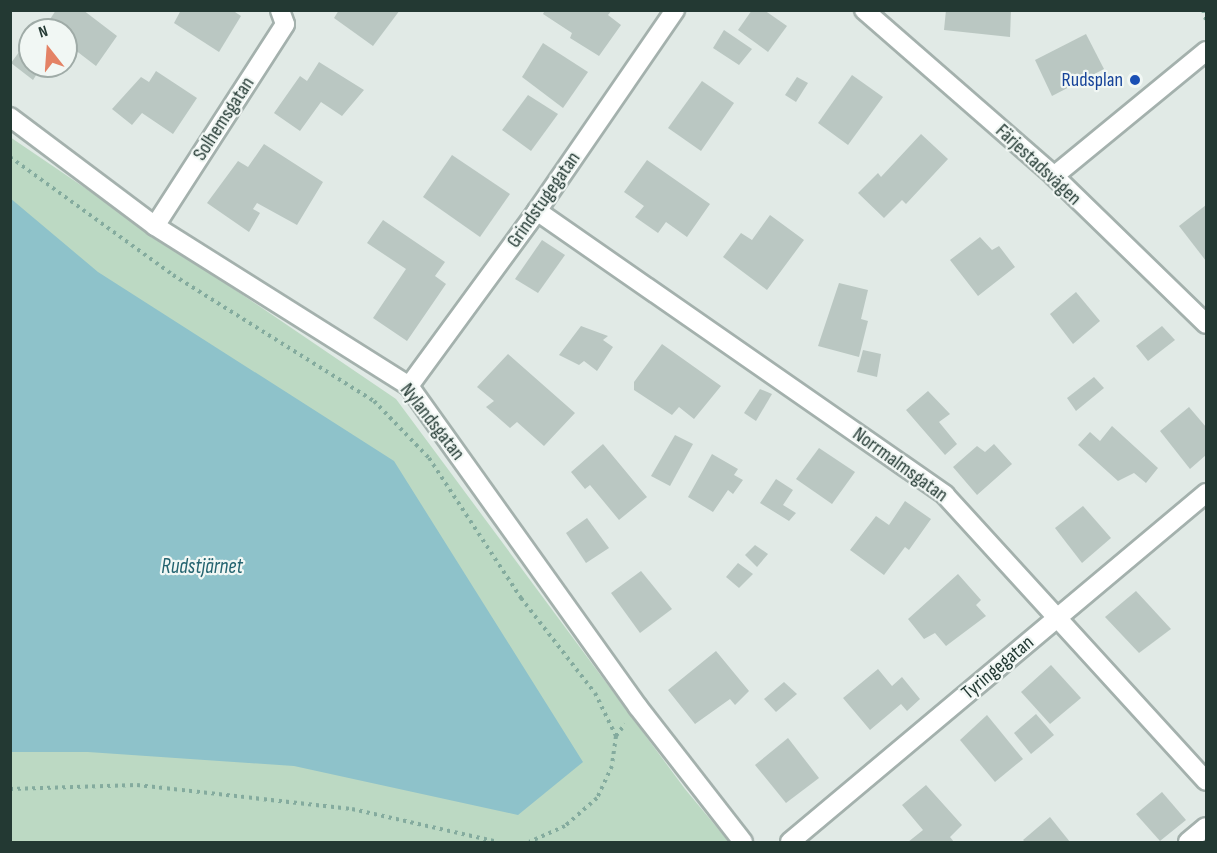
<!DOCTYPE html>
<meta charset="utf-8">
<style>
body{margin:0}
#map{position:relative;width:1217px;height:853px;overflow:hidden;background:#e1eae6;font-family:"Sofia Sans Condensed",sans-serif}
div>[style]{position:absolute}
.green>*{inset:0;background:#bcd9c3}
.water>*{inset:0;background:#8ec2ca}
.building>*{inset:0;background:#bac7c2}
.path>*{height:4px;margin-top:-2px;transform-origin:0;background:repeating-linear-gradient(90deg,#84ab9e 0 3px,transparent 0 7.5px)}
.roads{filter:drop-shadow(2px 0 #a4b1ad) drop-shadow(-2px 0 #a4b1ad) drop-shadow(0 2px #a4b1ad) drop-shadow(0 -2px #a4b1ad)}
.street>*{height:18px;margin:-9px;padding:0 9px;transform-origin:9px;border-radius:9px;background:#fff}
.dots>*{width:16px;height:16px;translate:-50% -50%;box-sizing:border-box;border:3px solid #f1f7f4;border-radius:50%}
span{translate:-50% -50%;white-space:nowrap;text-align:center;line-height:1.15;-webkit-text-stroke:4.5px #f1f7f4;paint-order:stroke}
.transit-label{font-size:20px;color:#164399}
.right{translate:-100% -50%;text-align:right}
.street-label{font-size:20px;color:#233933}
.water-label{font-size:21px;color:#23636f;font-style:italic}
.frame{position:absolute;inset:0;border:12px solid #233933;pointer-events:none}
.north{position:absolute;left:18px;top:18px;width:60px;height:60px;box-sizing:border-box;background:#f1f7f4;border:2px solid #9faba7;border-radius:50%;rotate:343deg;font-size:16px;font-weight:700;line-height:24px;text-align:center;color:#233933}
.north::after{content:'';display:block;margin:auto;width:21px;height:27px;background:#e48265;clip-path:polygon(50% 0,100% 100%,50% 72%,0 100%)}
</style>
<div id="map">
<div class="green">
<div style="clip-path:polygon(10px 137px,396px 399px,685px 789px,729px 842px,11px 842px)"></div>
</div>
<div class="water">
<div style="clip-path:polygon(10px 198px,98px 272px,394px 461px,583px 762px,518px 815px,294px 766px,88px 752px,11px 752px)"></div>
</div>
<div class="building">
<div style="clip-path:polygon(56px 10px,83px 10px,117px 36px,96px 66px,66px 43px,66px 30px,45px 27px)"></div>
<div style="clip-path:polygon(181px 10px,232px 10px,241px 16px,219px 52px,174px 23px)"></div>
<div style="clip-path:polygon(339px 10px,400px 10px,373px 46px,334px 18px)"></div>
<div style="clip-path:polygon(545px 10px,612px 10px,608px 15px,621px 25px,599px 56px,570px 38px,572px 33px,543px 14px)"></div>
<div style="clip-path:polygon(752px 10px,764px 10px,787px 26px,768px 52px,738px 30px)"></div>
<div style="clip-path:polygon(946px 10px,1011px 10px,1010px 37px,944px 30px)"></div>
<div style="clip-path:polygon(724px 30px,752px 49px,739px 65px,713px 48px)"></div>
<div style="clip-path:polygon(1086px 34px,1104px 69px,1052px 96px,1035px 60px)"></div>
<div style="clip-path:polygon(30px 37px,30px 66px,42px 66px,33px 80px,11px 63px)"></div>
<div style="clip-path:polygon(543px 43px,588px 72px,563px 108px,522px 77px)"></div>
<div style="clip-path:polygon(319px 62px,364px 90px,342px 116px,321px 102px,300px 131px,274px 113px,300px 76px,307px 81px)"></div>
<div style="clip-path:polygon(156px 71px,197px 98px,173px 134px,142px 113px,132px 125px,112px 109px,141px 77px,149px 82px)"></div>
<div style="clip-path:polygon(852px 75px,883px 97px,848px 145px,818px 123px)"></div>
<div style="clip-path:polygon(797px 77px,808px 83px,796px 102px,785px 95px)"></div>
<div style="clip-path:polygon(702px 81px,734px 103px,701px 151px,668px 128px)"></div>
<div style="clip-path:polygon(528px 95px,558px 114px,531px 151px,502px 130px)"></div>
<div style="clip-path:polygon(921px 134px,948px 159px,906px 204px,902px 200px,884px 218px,858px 193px,878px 173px,881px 177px)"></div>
<div style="clip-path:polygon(264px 144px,323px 182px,297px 225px,257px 203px,253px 209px,260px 213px,249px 232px,207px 203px,238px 161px,248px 167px)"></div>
<div style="clip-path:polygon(452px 155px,510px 194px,480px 237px,423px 197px)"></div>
<div style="clip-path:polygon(647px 160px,710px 204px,687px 237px,666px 222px,658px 233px,635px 217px,644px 206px,624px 192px)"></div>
<div style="clip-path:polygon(1206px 205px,1206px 261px,1179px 226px)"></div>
<div style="clip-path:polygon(770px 215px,804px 240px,767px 290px,723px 257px,741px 233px,752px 240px)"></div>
<div style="clip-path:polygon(383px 220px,445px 262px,435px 276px,446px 284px,407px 341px,373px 318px,406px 269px,367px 243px)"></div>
<div style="clip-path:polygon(980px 237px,992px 250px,999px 246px,1015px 267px,978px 296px,950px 260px)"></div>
<div style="clip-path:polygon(542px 240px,565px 255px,538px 293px,515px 279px)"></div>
<div style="clip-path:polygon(839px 283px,868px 290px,861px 319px,868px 321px,859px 357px,818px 346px)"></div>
<div style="clip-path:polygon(1076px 292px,1100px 321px,1073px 344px,1050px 314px)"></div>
<div style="clip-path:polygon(581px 326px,608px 336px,603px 340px,613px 347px,597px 371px,584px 361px,579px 365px,559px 355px)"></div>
<div style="clip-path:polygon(1162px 326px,1175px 340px,1148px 361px,1136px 346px)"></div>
<div style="clip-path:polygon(662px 344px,721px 386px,694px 419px,679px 407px,672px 415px,634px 390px,634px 382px)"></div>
<div style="clip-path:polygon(863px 350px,881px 354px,877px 377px,857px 372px)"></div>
<div style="clip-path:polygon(508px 354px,575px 413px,544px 446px,517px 422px,510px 428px,486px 407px,494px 401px,477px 387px)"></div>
<div style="clip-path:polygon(1094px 377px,1104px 388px,1076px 411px,1067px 398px)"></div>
<div style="clip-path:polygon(760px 389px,772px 394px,756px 421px,744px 413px)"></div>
<div style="clip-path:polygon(928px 391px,950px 414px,939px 422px,957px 444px,945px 455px,906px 410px)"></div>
<div style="clip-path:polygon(1189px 407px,1206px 427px,1206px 455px,1190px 469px,1160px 431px)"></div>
<div style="clip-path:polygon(1112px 426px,1158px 468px,1146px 483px,1134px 473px,1118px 481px,1078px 445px,1090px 432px,1100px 441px)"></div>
<div style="clip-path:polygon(675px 435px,693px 444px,670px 486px,651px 476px)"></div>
<div style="clip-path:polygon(603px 444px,647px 497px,619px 520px,590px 485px,585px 489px,571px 472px)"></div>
<div style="clip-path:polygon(994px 444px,1012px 464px,977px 495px,953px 467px,977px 446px,985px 452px)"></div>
<div style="clip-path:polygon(819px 448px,855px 472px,832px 504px,796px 479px)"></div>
<div style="clip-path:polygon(712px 454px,738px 469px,734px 475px,743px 480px,733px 494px,728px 490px,713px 512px,688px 497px)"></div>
<div style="clip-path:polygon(776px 479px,793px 490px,783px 505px,796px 513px,789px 521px,760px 503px)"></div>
<div style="clip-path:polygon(905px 501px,931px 519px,909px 550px,905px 547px,884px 575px,850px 550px,876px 516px,889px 525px)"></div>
<div style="clip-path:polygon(1083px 506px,1111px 538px,1082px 563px,1055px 528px)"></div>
<div style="clip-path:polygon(587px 518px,609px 548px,586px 563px,566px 533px)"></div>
<div style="clip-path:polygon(755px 545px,768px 554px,757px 567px,745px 555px)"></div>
<div style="clip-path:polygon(738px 563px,753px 574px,739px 588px,726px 577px)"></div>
<div style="clip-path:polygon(641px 571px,672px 609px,640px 633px,611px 593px)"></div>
<div style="clip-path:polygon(958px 574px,981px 600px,976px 605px,986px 616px,946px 646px,935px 633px,924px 639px,908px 619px)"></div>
<div style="clip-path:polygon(1136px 591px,1171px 629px,1139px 653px,1105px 617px)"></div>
<div style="clip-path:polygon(716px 651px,749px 691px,735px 705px,730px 699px,695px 724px,668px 690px)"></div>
<div style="clip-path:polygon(1051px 665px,1081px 698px,1050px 724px,1021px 692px)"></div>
<div style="clip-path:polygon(878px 669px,892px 686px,902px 677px,920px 699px,907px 711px,901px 704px,870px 730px,843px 698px)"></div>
<div style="clip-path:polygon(784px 682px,797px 694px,776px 712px,764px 699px)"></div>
<div style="clip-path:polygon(1036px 714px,1054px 735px,1031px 754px,1014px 733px)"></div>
<div style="clip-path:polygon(987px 715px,1023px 759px,995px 782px,960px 740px)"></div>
<div style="clip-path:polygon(788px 738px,819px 778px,786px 803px,755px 765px)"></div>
<div style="clip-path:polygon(926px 785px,962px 825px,950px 837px,954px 842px,908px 842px,923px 830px,902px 805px)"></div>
<div style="clip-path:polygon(1162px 792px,1186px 820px,1160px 841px,1136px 814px)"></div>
<div style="clip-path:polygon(1050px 817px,1070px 842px,1025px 842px,1023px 840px)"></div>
</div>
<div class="path">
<div style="left:1203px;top:10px;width:10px;rotate:73deg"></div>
<div style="left:10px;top:157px;width:201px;rotate:35.9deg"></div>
<div style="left:173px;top:275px;width:237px;rotate:32.1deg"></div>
<div style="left:374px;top:401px;width:79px;rotate:46deg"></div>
<div style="left:429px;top:458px;width:168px;rotate:56.7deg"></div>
<div style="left:521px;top:598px;width:120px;rotate:52.1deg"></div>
<div style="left:595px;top:693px;width:48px;rotate:64deg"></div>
<div style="left:616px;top:736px;width:30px;rotate:98deg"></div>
<div style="left:612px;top:766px;width:35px;rotate:115deg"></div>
<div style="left:597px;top:798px;width:43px;rotate:138.8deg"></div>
<div style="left:565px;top:826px;width:39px;rotate:156deg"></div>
<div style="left:616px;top:736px;width:15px;rotate:-53deg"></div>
<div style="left:10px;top:789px;width:127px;rotate:-1.8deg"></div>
<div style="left:137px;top:785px;width:216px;rotate:6.4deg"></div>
<div style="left:352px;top:809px;width:150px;rotate:12.7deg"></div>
</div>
<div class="roads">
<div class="street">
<div style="left:864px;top:10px;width:252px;rotate:41.1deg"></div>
<div style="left:1054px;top:176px;width:212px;rotate:44.2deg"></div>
<div style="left:10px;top:117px;width:181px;rotate:36.9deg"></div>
<div style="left:155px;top:226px;width:300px;rotate:32.2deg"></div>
<div style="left:409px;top:386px;width:394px;rotate:54.5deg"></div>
<div style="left:638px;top:707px;width:171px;rotate:52.1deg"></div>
<div style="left:1054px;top:176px;width:197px;rotate:-39.4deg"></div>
<div style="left:537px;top:211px;width:497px;rotate:34.8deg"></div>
<div style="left:945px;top:495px;width:387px;rotate:47.6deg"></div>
<div style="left:155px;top:226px;width:240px;rotate:-57.2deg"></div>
<div style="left:285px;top:24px;width:15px;rotate:-110deg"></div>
<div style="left:409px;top:386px;width:217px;rotate:-53.8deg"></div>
<div style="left:537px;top:211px;width:244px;rotate:-55.5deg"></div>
<div style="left:790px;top:842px;width:543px;rotate:-39.99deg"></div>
<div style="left:1188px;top:842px;width:23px;rotate:-40deg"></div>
</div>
</div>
<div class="dots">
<div style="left:1135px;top:80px;background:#1a4fb4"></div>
</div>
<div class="transit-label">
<span class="right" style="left:1123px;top:80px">Rudsplan</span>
</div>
<div class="street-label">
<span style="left:224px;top:119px;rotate:-57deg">Solhemsgatan</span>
<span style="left:1038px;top:165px;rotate:43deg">Färjestadsvägen</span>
<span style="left:544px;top:200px;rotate:-55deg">Grindstugegatan</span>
<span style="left:432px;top:422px;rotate:52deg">Nylandsgatan</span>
<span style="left:900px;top:465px;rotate:36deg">Norrmalmsgatan</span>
<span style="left:998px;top:668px;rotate:-40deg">Tyringegatan</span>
</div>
<div class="water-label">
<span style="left:202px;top:567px">Rudstjärnet</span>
</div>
<div class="frame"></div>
<div class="north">N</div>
</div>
